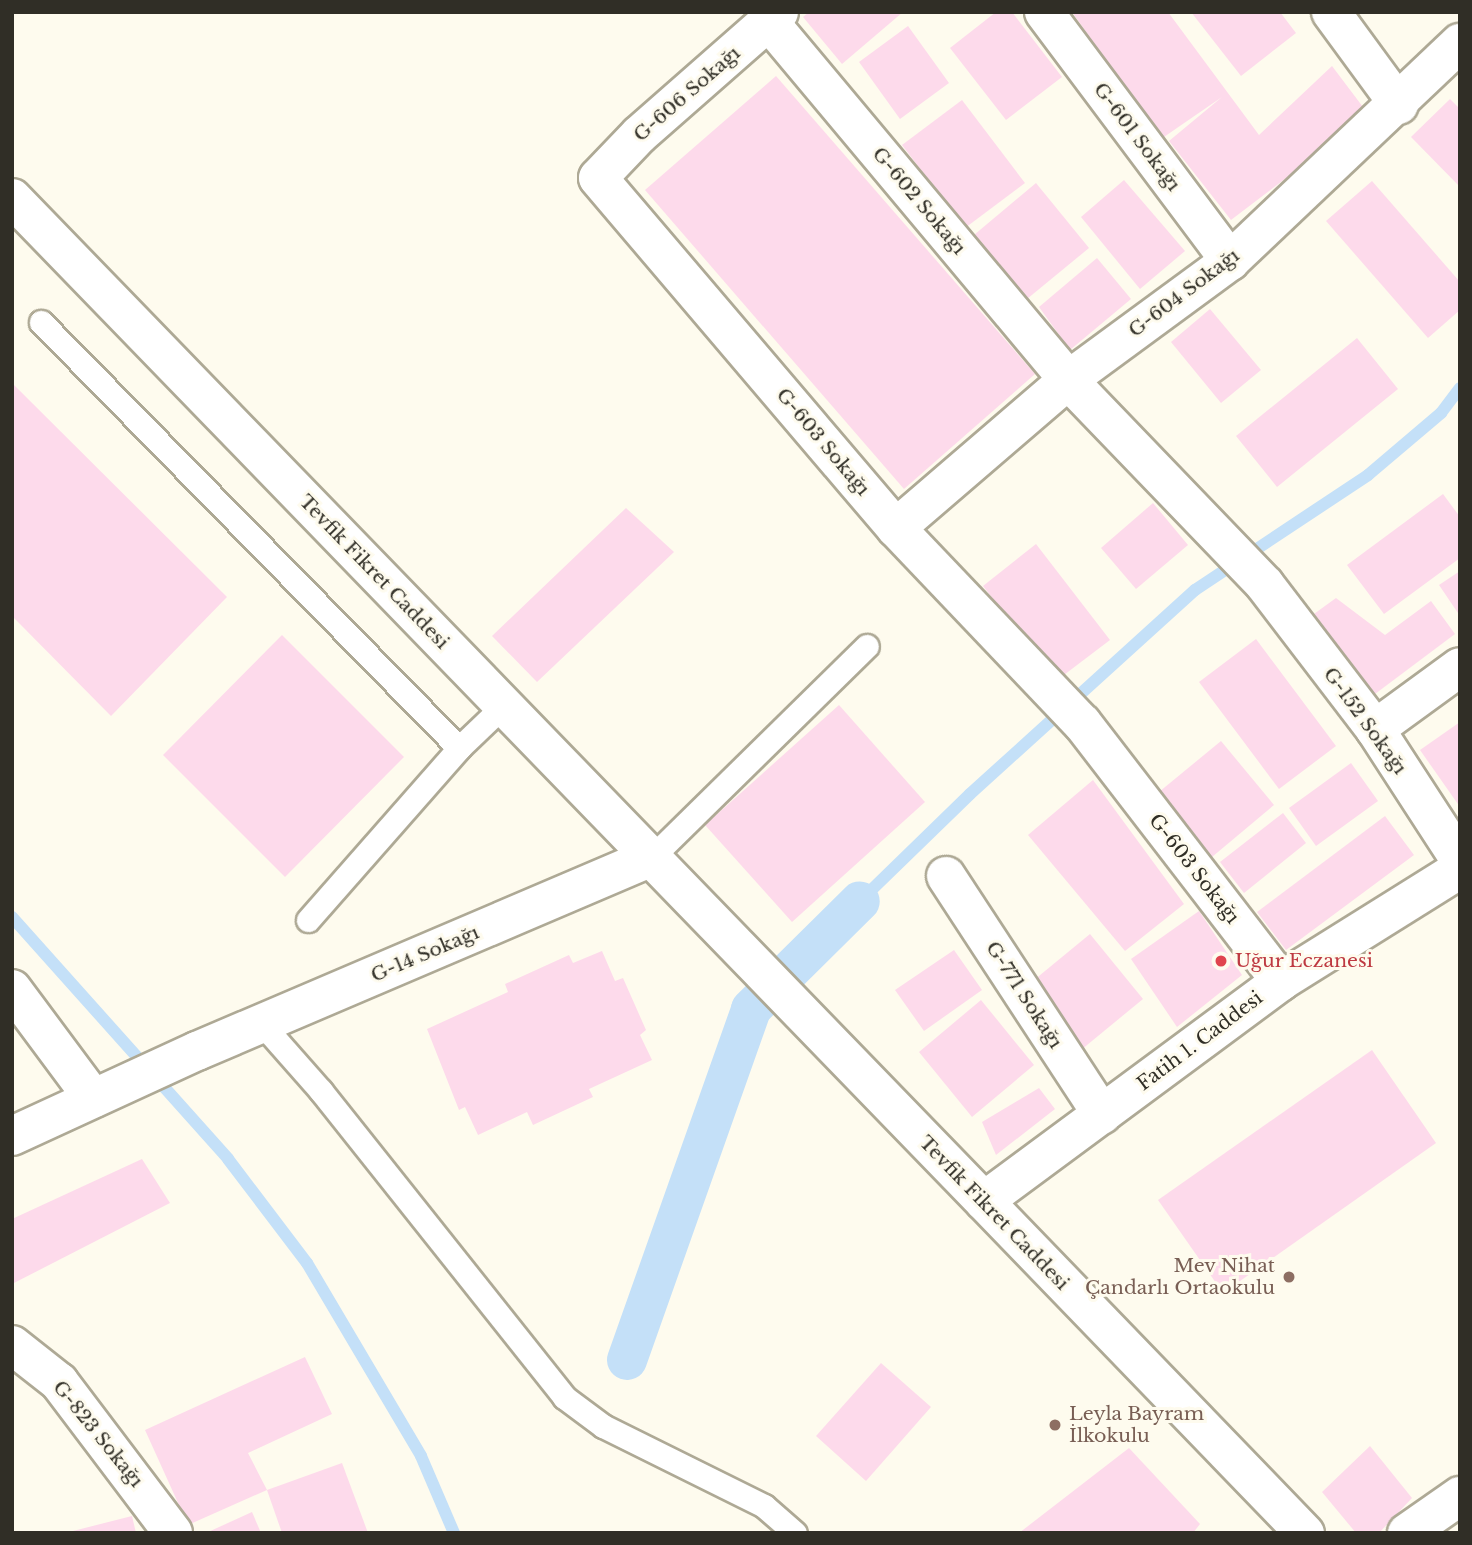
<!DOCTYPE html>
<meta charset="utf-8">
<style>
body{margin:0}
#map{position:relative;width:1472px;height:1545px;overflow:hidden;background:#fefbee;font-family:"Libre Baskerville",serif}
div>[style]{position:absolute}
.stream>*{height:12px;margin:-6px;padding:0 6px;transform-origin:6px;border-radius:6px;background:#c4e0f8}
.canal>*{height:40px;margin:-20px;padding:0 20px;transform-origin:20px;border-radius:20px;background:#c4e0f8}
.building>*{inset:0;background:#fddaeb}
.roads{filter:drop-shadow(2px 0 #aea995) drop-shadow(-2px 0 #aea995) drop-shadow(0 2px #aea995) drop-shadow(0 -2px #aea995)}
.service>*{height:23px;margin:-11.5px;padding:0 11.5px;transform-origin:11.5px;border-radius:11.5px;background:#fff}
.minor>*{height:38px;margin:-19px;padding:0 19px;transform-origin:19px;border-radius:19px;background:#fff}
.tertiary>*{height:38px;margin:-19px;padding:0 19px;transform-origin:19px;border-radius:19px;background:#fff}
.secondary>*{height:38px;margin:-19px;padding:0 19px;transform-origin:19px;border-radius:19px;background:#fff}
.dots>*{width:19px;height:19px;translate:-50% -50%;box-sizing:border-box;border:4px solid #fefbee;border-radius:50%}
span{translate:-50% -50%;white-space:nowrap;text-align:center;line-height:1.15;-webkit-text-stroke:6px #fefbee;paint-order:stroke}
.street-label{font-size:19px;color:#302e26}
.health-label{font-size:19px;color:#be3a42}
.left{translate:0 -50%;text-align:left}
.education-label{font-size:19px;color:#785e54}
.right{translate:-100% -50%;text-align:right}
.frame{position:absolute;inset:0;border:14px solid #302e26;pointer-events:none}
</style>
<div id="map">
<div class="stream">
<div style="left:860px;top:901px;width:153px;rotate:-44.2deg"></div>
<div style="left:970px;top:794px;width:304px;rotate:-42.2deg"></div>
<div style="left:1195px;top:590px;width:208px;rotate:-33.6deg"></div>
<div style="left:1368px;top:475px;width:96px;rotate:-40.3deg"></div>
<div style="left:1441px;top:413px;width:31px;rotate:-53deg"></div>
<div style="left:12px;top:917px;width:324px;rotate:48.2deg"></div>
<div style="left:228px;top:1159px;width:131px;rotate:52.8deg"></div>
<div style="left:307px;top:1263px;width:224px;rotate:59.4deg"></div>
<div style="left:421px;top:1456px;width:84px;rotate:66.8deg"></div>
</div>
<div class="canal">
<div style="left:627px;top:1360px;width:372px;rotate:-70.5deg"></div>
<div style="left:751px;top:1009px;width:153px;rotate:-44.7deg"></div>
</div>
<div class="building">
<div style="clip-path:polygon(809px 12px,903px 12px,842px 64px,803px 17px)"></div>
<div style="clip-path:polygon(996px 12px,1012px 12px,1062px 77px,1006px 120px,950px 48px)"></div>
<div style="clip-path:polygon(1072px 12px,1168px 12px,1259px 135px,1332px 66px,1369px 115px,1231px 220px,1169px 141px,1222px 97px,1161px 139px)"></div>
<div style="clip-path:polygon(1191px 12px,1280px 12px,1296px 33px,1241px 76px)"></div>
<div style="clip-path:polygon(908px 26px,949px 83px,900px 119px,859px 62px)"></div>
<div style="clip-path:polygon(776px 76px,1035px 374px,904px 489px,645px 190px)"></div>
<div style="clip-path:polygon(1450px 99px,1460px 109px,1460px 187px,1411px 137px)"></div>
<div style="clip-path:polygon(962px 100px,1025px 183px,965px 228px,902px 145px)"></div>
<div style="clip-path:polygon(1124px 180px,1185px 251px,1140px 289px,1081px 217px)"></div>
<div style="clip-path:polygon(1372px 181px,1460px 282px,1460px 310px,1428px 338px,1326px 221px)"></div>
<div style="clip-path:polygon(1036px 183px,1089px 248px,1027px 299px,974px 235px)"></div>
<div style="clip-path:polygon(1097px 258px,1131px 299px,1070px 350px,1039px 307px)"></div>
<div style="clip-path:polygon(1210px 309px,1261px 370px,1221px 403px,1171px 342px)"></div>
<div style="clip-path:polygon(1357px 338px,1398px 389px,1277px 487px,1236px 436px)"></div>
<div style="clip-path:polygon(12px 383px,227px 597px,111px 716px,12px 616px)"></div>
<div style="clip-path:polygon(1443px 494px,1460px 517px,1460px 558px,1384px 614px,1347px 565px)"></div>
<div style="clip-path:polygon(1153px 503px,1188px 545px,1136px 589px,1101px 548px)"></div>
<div style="clip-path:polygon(626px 508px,674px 552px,537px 682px,492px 636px)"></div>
<div style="clip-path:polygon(1036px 544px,1110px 640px,1056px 681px,983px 586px)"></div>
<div style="clip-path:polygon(1460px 571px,1460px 616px,1439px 585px)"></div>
<div style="clip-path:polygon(1336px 598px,1385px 635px,1431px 601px,1455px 634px,1367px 700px,1307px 619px)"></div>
<div style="clip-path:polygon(282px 635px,404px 757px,285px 877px,163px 755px)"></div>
<div style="clip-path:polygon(1256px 639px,1336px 746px,1279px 789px,1199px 682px)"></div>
<div style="clip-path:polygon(839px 705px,925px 802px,792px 922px,705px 825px)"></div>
<div style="clip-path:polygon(1460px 722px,1460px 807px,1420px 750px)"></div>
<div style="clip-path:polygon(1221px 741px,1274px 805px,1212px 857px,1159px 792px)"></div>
<div style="clip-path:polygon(1351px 763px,1378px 801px,1316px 846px,1289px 808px)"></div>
<div style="clip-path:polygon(1093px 780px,1184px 904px,1125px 951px,1028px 835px)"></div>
<div style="clip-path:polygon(1283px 813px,1306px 843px,1244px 893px,1220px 862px)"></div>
<div style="clip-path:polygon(1385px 816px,1414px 855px,1286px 950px,1257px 912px)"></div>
<div style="clip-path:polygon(1199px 911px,1242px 975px,1177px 1027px,1131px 959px)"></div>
<div style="clip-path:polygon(1090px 934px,1143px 999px,1081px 1050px,1028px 985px)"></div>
<div style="clip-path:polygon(954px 950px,982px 990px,924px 1031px,895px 990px)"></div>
<div style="clip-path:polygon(602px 951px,615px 981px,623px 978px,646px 1030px,640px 1035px,652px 1060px,589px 1089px,593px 1097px,533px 1125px,527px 1112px,478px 1135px,465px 1107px,459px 1110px,427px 1029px,508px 992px,505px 984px,569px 955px,573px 963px)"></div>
<div style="clip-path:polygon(981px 1000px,1034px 1065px,972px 1117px,919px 1052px)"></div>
<div style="clip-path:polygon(1372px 1050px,1436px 1143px,1223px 1293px,1158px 1200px)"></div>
<div style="clip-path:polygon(1039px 1088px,1055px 1109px,996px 1155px,982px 1122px)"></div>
<div style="clip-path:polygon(142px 1159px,170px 1203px,12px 1284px,12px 1219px)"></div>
<div style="clip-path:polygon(305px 1357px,332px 1414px,248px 1453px,267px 1490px,188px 1525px,145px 1430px)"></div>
<div style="clip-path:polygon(881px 1363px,931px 1407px,866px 1481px,816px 1436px)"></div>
<div style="clip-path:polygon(1370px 1446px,1412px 1498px,1379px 1533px,1356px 1533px,1322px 1492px)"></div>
<div style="clip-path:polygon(1129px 1448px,1200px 1524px,1193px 1533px,1019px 1533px)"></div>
<div style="clip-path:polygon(342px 1463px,368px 1533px,282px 1533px,267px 1490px)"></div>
<div style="clip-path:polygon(252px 1512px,261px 1533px,206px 1533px)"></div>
<div style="clip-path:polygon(132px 1516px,136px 1533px,70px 1533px,69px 1532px)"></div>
</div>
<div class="roads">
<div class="service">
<div style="left:41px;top:322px;width:597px;rotate:45.54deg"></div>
<div style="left:459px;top:748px;width:62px;rotate:-43.7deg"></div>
<div style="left:652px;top:857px;width:301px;rotate:-44.5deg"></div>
<div style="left:308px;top:920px;width:229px;rotate:-48.7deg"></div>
<div style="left:262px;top:1024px;width:89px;rotate:48.6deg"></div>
<div style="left:321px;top:1091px;width:391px;rotate:51.5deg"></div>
<div style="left:564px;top:1397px;width:49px;rotate:36.6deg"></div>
<div style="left:603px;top:1426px;width:180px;rotate:26.4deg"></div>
<div style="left:764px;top:1506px;width:41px;rotate:41.1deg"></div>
</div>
<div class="minor">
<div style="left:779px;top:12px;width:186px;rotate:138.7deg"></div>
<div style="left:639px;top:135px;width:59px;rotate:133.6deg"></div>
<div style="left:598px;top:178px;width:460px;rotate:49.6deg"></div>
<div style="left:896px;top:528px;width:269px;rotate:46.4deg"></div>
<div style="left:1082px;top:723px;width:326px;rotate:52.4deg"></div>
<div style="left:1044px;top:12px;width:311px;rotate:53.2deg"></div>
<div style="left:1331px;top:12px;width:115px;rotate:53.8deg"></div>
<div style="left:770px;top:23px;width:465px;rotate:50.1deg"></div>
<div style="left:1068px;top:380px;width:284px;rotate:46.1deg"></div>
<div style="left:1265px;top:585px;width:181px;rotate:52.6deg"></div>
<div style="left:1375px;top:729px;width:156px;rotate:57deg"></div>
<div style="left:896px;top:528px;width:227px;rotate:-40.7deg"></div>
<div style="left:1068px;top:380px;width:201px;rotate:-36.3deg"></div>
<div style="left:1230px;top:261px;width:317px;rotate:-43.5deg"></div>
<div style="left:1375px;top:729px;width:105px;rotate:-36.1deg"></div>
<div style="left:946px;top:876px;width:285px;rotate:56.8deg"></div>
<div style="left:984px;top:1201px;width:462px;rotate:46deg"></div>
<div style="left:12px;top:1345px;width:60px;rotate:38.2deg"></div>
<div style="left:59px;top:1382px;width:189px;rotate:52.9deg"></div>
<div style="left:1407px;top:1533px;width:65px;rotate:-34.9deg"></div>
</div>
<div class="tertiary">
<div style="left:12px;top:989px;width:136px;rotate:53.4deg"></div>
<div style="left:12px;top:1136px;width:204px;rotate:-24.7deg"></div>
<div style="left:197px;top:1051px;width:495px;rotate:-23.1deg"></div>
<div style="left:984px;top:1201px;width:370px;rotate:-36.5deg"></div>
<div style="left:1281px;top:981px;width:211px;rotate:-32deg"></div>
</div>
<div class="secondary">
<div style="left:12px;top:198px;width:1397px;rotate:45.9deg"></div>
</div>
</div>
<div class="dots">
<div style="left:1221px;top:961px;background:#e0444e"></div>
<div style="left:1289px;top:1277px;background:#8d6e63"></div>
<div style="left:1055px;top:1425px;background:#8d6e63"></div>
</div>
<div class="street-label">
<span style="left:687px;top:94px;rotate:-41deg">G-606 Sokağı</span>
<span style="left:1137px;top:137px;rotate:53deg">G-601 Sokağı</span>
<span style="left:919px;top:201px;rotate:50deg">G-602 Sokağı</span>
<span style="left:1184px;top:293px;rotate:-37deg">G-604 Sokağı</span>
<span style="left:823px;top:442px;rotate:50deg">G-603 Sokağı</span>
<span style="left:374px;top:572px;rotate:46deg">Tevfik Fikret Caddesi</span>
<span style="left:1365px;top:721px;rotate:54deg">G-152 Sokağı</span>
<span style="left:1194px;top:869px;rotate:52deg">G-603 Sokağı</span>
<span style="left:425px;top:954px;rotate:-23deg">G-14 Sokağı</span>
<span style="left:1024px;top:995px;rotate:57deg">G-771 Sokağı</span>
<span style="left:1200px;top:1041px;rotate:-37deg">Fatih 1. Caddesi</span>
<span style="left:994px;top:1213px;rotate:46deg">Tevfik Fikret Caddesi</span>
<span style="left:98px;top:1434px;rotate:51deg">G-823 Sokağı</span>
</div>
<div class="health-label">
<span class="left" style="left:1235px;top:961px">Uğur Eczanesi</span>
</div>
<div class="education-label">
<span class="right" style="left:1275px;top:1277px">Mev Nihat<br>Çandarlı Ortaokulu</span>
<span class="left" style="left:1069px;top:1425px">Leyla Bayram<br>İlkokulu</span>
</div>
<div class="frame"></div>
</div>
